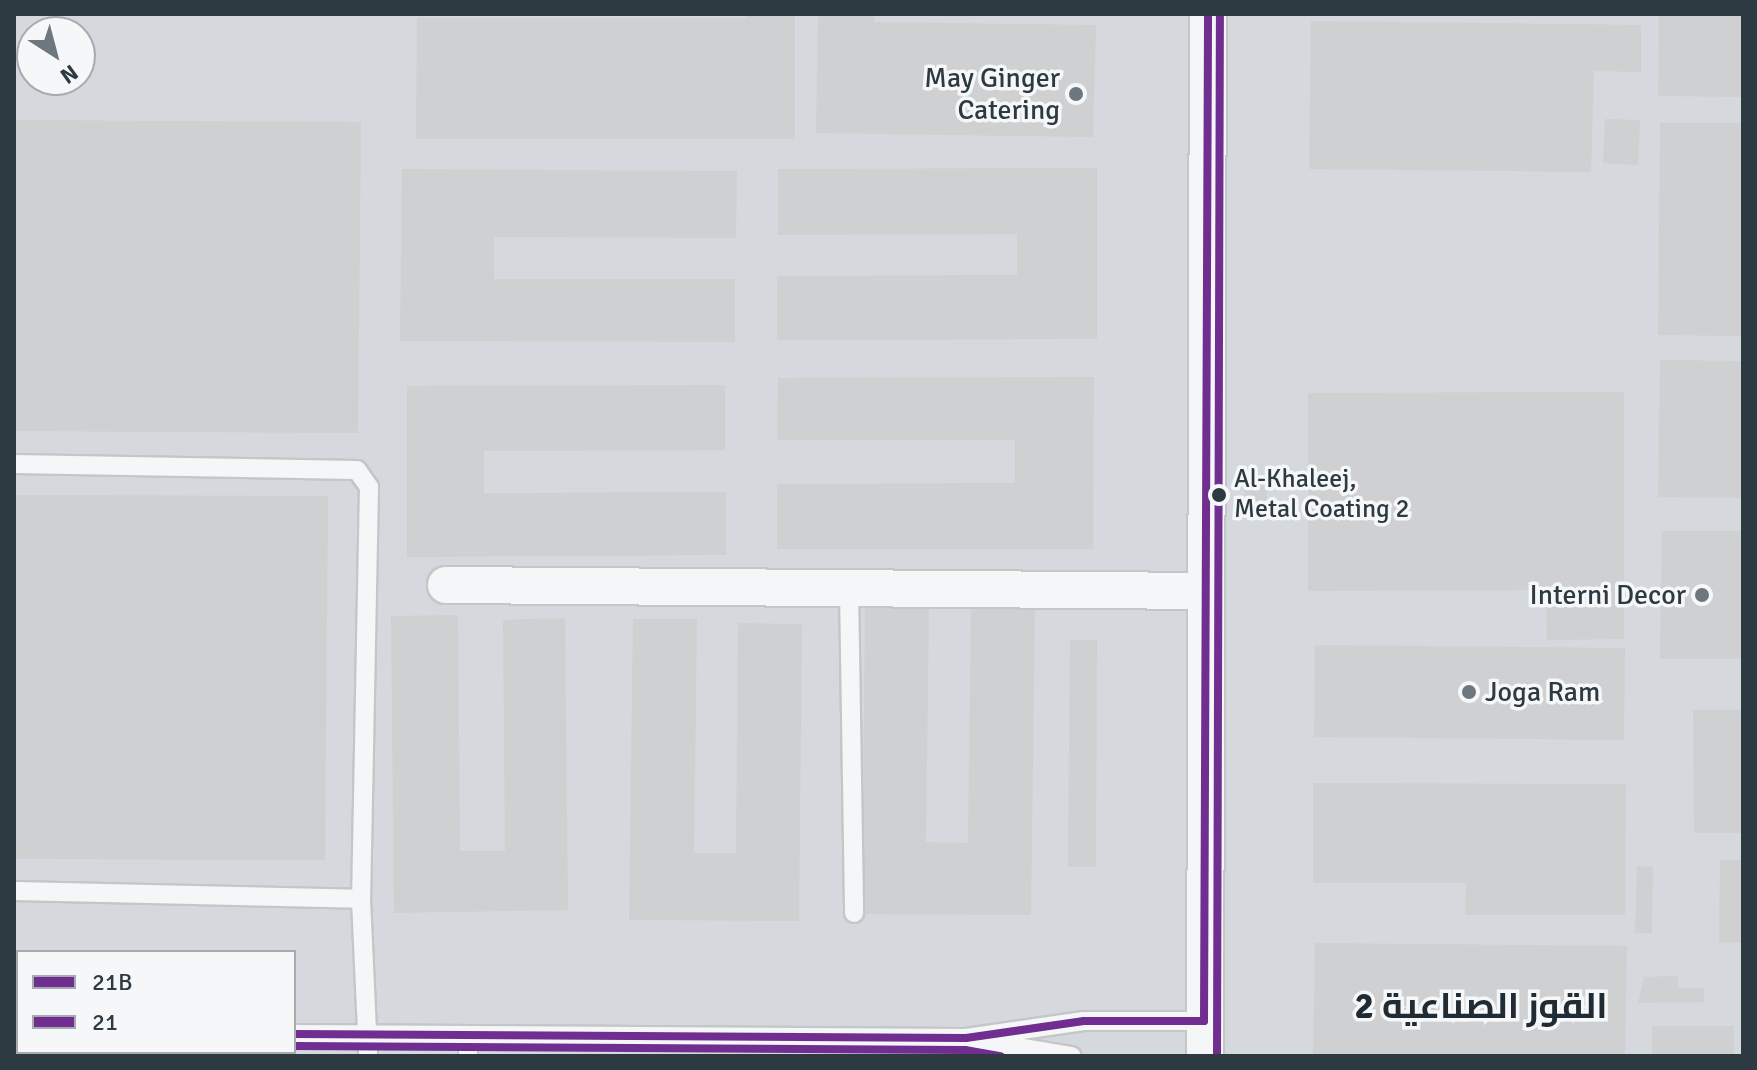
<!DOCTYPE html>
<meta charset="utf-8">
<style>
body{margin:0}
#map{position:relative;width:1757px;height:1070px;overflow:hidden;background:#e6e8ea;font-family:Signika,Cairo,sans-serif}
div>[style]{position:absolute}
.built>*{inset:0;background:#d5d8dd}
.building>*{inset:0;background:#ced0d2}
.roads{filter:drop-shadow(2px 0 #c4c6c8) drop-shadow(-2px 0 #c4c6c8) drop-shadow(0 2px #c4c6c8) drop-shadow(0 -2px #c4c6c8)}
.service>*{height:18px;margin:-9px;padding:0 9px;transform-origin:9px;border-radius:9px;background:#f5f6f7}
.minor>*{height:36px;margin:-18px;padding:0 18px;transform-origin:18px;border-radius:18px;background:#f5f6f7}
.bus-1>*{height:8px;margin:-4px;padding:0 4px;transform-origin:4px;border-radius:4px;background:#6f2e90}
.bus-2>*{height:8px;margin:-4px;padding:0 4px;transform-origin:4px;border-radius:4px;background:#6f2e90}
.dots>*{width:22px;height:22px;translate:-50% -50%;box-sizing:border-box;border:4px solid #f5f7f8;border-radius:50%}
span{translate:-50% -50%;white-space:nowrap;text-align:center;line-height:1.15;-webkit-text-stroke:7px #f5f7f8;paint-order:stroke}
.bus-label{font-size:26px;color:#2e3a42}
.left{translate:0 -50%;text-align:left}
.poi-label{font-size:28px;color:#2e3a42}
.right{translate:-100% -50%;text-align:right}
.district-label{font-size:36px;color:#202b33;font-weight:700}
.frame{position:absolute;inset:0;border:16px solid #2e3a42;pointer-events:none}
.legend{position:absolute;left:16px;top:950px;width:280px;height:104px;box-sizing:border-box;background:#f5f7f8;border:2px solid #a5abaf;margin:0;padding:10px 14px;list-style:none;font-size:24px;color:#2e3a42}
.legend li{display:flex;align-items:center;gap:16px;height:40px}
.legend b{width:40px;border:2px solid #a5abaf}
.north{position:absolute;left:16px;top:16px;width:80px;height:80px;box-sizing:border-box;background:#f5f7f8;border:2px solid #a5abaf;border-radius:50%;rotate:144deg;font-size:22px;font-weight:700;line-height:32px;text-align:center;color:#2e3a42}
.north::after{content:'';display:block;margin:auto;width:28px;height:36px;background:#6e777d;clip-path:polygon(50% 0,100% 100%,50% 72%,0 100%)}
</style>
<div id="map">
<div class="built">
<div style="clip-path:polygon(evenodd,14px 14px,1743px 14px,1743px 1056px,14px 1056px,14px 14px,32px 32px,80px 32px,80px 80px,32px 80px,32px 32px,14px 14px,18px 952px,294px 952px,294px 1052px,18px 1052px,18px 952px)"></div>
</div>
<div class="building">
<div style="clip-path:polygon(746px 14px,795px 14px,795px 139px,416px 139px,417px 18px,746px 18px)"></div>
<div style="clip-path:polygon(818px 14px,874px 14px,874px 22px,1096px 25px,1093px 137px,816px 133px)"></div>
<div style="clip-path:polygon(1659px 14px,1743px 14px,1743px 97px,1658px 96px)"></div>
<div style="clip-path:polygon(1311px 21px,1641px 25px,1641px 72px,1594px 71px,1591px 172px,1309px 169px)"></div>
<div style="clip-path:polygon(1605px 119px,1640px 120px,1638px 165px,1603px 163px)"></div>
<div style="clip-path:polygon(14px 120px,361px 122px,358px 433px,14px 431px)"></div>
<div style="clip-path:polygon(1660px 123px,1743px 123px,1743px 336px,1658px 335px)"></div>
<div style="clip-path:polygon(1097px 168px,1097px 339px,777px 340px,777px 276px,1017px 275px,1017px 234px,778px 235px,778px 169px)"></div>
<div style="clip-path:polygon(402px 169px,737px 171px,736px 238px,494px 237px,494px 279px,735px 279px,735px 342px,400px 341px)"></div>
<div style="clip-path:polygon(1660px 360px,1743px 361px,1743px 498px,1658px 497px)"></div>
<div style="clip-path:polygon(1094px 377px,1093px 549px,777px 549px,777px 484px,1015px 483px,1015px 440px,777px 440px,778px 378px)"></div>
<div style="clip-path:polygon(725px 385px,725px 450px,484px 451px,484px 493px,726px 492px,726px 555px,407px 557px,407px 386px)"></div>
<div style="clip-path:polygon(1624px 392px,1624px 639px,1547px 640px,1546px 590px,1308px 591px,1308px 393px)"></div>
<div style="clip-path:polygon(1265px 475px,1268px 515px,1246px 516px,1244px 477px)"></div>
<div style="clip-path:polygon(14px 495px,328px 496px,325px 860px,14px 859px)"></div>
<div style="clip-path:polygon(1662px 531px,1743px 531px,1743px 659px,1660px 659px)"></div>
<div style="clip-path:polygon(971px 606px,1035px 606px,1031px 915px,862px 914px,865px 607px,929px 607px,926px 842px,968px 843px)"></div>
<div style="clip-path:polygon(458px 615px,460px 851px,505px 851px,503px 620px,565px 618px,568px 910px,394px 913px,391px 616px)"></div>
<div style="clip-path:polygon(633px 619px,697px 619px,694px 853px,736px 853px,738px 623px,802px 624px,799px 921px,629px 920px)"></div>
<div style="clip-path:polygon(1070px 640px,1097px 640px,1096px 867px,1068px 867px)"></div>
<div style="clip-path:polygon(1315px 645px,1625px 648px,1624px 740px,1314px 737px)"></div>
<div style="clip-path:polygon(1693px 710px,1743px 710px,1743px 833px,1694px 833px)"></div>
<div style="clip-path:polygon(1313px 783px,1626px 784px,1625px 915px,1465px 915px,1466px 883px,1313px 883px)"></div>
<div style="clip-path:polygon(1720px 860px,1743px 860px,1743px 943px,1719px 942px)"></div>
<div style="clip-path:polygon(1637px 866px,1653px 867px,1652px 933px,1635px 933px)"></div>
<div style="clip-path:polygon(1315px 943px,1627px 946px,1625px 1056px,1313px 1056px)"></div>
<div style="clip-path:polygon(1678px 976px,1678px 988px,1704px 988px,1704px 1002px,1638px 1003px,1644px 977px)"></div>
<div style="clip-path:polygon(1652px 1026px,1734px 1026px,1734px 1056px,1652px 1056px)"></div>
</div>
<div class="roads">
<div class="service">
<div style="left:14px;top:464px;width:343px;rotate:1deg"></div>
<div style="left:357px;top:470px;width:21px;rotate:55deg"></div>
<div style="left:369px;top:487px;width:412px;rotate:91.1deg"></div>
<div style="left:361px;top:899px;width:157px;rotate:87.4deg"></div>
<div style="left:849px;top:588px;width:325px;rotate:89.1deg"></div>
<div style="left:14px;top:891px;width:347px;rotate:1.3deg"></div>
<div style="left:14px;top:1033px;width:4px"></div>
<div style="left:294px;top:1034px;width:672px;rotate:0.34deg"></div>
<div style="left:966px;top:1038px;width:119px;rotate:-8.2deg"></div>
<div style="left:1084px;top:1021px;width:120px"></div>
<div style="left:468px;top:1035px;width:21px;rotate:90deg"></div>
<div style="left:977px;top:1040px;width:96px;rotate:9.6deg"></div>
</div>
<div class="minor">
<div style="left:446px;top:585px;width:759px;rotate:0.45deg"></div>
<div style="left:1205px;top:1056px;width:1042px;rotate:-89.84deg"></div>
</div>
</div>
<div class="bus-1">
<div style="left:294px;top:1034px;width:672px;rotate:0.34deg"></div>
<div style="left:966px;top:1038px;width:119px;rotate:-8.2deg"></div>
<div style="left:1084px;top:1021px;width:120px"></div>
<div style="left:1204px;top:1021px;width:1007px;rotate:-89.77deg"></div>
</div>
<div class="bus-2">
<div style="left:294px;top:1046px;width:671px;rotate:0.34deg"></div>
<div style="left:965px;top:1050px;width:36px;rotate:10deg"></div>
<div style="left:1217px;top:1056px;width:1042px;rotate:-89.84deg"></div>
</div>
<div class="dots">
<div style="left:1076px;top:94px;background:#6e777d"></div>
<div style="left:1219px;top:495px;background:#2e3a42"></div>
<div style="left:1702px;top:595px;background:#6e777d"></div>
<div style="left:1469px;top:692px;background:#6e777d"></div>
</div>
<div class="bus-label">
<span class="left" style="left:1234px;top:495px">Al-Khaleej,<br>Metal Coating 2</span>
</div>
<div class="poi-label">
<span class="right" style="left:1060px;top:94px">May Ginger<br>Catering</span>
<span class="right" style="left:1686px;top:595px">Interni Decor</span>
<span class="left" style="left:1485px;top:692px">Joga Ram</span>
</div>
<div class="district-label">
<span style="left:1481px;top:1007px">القوز الصناعية 2</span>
</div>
<div class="frame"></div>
<ul class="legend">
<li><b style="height:10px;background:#6f2e90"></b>21B</li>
<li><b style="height:10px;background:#6f2e90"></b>21</li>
</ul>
<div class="north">N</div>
</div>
